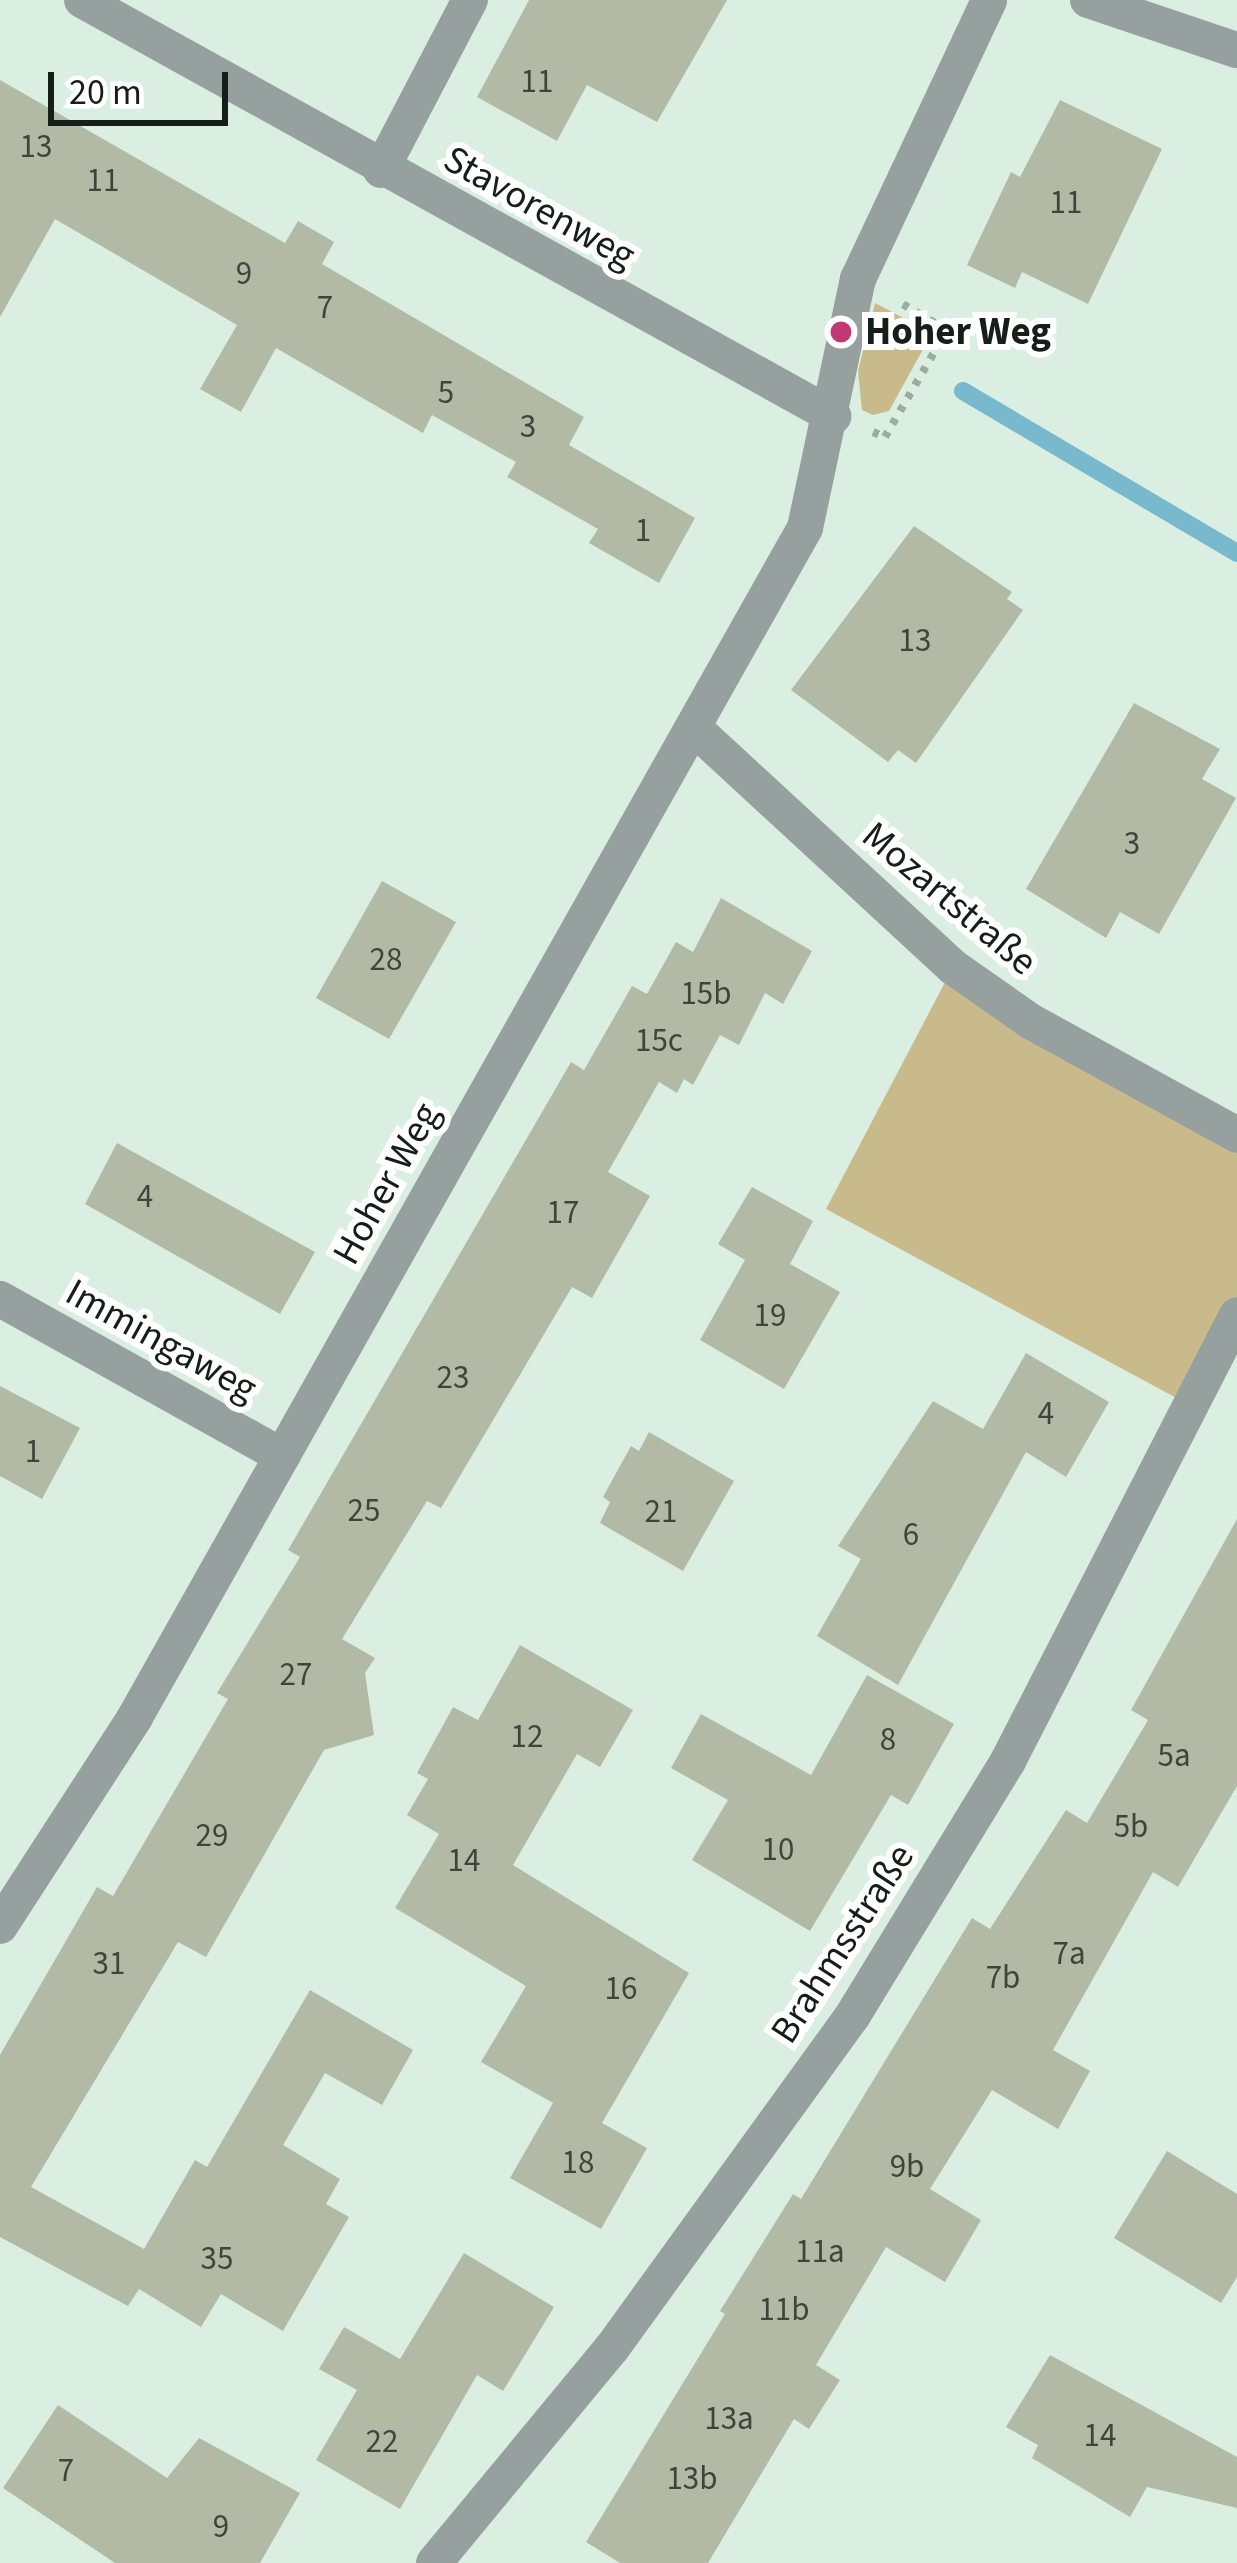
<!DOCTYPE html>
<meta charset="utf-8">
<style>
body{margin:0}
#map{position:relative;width:1237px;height:2563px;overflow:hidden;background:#daefe1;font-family:"Source Sans 3",sans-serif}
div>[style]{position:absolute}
.green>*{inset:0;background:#c9ba8c}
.stream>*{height:18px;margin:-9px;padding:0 9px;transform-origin:9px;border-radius:9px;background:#78b9cd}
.building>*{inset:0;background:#b2baa5}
.path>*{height:8px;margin-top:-4px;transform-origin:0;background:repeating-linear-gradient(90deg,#9baca1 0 6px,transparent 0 15px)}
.minor>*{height:36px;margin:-18px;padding:0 18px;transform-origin:18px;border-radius:18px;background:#95a09f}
.dots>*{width:33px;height:33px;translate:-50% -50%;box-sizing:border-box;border:6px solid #fff;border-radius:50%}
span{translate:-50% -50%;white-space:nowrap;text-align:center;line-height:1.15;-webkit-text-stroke:12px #fff;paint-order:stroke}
.number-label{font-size:33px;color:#3d453c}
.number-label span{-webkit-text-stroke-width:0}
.street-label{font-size:39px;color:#161e19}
.poi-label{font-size:39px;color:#161e19;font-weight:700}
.left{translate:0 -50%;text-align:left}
.scale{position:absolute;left:48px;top:72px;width:180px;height:54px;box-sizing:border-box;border:6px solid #161e19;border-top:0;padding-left:15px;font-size:36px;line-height:42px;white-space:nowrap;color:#161e19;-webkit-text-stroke:9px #fff;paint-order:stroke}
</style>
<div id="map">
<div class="green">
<div style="clip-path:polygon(875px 303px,932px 333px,889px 411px,873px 415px,862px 410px,858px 371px)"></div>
<div style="clip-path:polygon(953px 967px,1237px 1135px,1237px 1315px,1195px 1408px,826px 1209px)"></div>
</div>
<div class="stream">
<div style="left:963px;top:391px;width:318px;rotate:30.6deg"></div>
</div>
<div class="building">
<div style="clip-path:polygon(529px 0,727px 0,657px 122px,587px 85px,557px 141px,477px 97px)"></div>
<div style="clip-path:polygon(0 80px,285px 243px,298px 221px,334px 242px,322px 264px,584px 417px,569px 445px,695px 518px,659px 583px,589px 543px,598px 529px,507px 477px,516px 462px,432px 415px,423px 433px,276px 348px,241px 412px,200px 389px,237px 325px,55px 219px,0 317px)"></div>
<div style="clip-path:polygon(1060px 100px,1162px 149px,1088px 304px,1022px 272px,1015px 288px,967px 265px,1011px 172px,1020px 177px)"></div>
<div style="clip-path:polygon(914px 526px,1012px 592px,1007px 599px,1023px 610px,916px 763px,898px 750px,888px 762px,791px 690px)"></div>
<div style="clip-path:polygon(1134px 703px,1220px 749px,1202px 779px,1236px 798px,1159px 934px,1120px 912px,1106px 938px,1026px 889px)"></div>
<div style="clip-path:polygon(382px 881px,456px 922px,389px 1039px,316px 998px)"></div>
<div style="clip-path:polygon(721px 898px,812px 951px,783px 1004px,765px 993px,739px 1045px,720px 1035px,693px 1085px,684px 1079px,677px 1093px,659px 1082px,608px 1172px,650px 1196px,592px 1298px,572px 1287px,441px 1508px,427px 1501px,342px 1639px,375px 1658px,365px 1673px,374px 1735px,324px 1750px,206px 1957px,178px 1942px,31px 2187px,144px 2249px,195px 2160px,207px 2167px,310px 1990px,413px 2050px,382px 2105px,325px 2073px,283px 2145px,340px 2179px,326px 2204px,349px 2217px,283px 2331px,221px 2294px,201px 2327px,139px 2289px,128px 2306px,0 2237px,0 2055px,97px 1887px,113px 1896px,228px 1699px,217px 1693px,300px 1557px,288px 1550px,571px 1062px,584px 1070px,632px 986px,647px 994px,676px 942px,693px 952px)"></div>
<div style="clip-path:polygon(117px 1143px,315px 1252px,280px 1314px,85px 1204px)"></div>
<div style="clip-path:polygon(752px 1187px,813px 1221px,790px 1264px,840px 1292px,784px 1389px,700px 1340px,745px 1260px,718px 1244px)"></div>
<div style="clip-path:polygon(1026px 1353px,1109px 1402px,1066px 1477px,1026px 1452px,898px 1685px,817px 1636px,861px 1559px,838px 1546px,933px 1401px,983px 1429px)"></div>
<div style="clip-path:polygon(0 1386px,80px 1428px,42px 1499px,0 1476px)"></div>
<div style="clip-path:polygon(649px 1432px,734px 1481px,683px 1571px,600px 1523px,610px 1502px,603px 1497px,631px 1446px,639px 1451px)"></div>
<div style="clip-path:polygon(1237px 1519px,1237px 1786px,1178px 1887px,1153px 1872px,1053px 2050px,1090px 2071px,1058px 2129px,992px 2090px,930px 2189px,981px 2220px,945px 2282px,886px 2247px,816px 2365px,840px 2380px,809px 2429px,794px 2419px,708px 2563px,620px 2563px,586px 2542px,725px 2314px,720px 2311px,793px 2194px,801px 2199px,972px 1918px,990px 1929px,1066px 1810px,1087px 1823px,1148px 1720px,1131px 1710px)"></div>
<div style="clip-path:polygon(520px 1645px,633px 1710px,600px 1767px,577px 1754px,513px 1865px,689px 1973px,602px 2123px,647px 2148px,601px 2229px,510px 2178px,553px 2103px,481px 2062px,526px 1986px,395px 1908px,439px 1834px,407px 1815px,428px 1779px,417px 1773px,453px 1707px,478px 1720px)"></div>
<div style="clip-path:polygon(867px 1675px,954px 1724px,908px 1805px,891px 1795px,810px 1931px,692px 1860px,728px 1800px,671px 1768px,701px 1714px,811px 1775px)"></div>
<div style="clip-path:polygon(1167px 2151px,1237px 2194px,1237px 2277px,1221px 2303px,1114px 2238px)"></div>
<div style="clip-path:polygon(464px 2253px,554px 2307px,503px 2391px,477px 2375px,400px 2509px,316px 2460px,357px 2390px,319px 2369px,344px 2327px,400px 2359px)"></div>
<div style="clip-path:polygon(1050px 2355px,1237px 2457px,1237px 2508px,1147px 2487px,1130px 2517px,1032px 2458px,1038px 2445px,1006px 2427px)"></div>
<div style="clip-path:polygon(58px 2405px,167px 2478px,199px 2438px,300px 2493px,260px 2563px,115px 2563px,3px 2488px)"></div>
</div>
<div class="path">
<div style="left:873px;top:432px;width:13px;rotate:23deg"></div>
<div style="left:885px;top:437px;width:124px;rotate:-59.9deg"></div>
<div style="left:947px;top:330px;width:53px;rotate:-149.6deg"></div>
</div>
<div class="minor">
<div style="left:82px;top:0;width:859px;rotate:28.98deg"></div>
<div style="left:1088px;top:0;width:157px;rotate:18.6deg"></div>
<div style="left:381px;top:170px;width:192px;rotate:-62.4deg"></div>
<div style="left:695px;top:729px;width:351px;rotate:42.7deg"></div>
<div style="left:953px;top:967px;width:94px;rotate:35deg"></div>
<div style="left:1030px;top:1021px;width:236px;rotate:28.8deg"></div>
<div style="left:0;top:1299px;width:323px;rotate:29.1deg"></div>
<div style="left:0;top:1926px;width:249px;rotate:-57.1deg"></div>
<div style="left:135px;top:1717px;width:1365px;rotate:-60.6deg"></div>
<div style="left:805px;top:528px;width:255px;rotate:-78deg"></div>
<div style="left:858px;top:279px;width:308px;rotate:-64.8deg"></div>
<div style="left:434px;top:2563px;width:279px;rotate:-50.4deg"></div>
<div style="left:612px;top:2348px;width:411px;rotate:-54.1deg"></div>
<div style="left:853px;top:2015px;width:298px;rotate:-58.6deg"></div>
<div style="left:1008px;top:1761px;width:501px;rotate:-62.82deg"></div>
</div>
<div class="dots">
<div style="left:841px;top:332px;background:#c13875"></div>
</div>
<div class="number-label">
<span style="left:537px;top:82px">11</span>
<span style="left:36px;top:147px">13</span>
<span style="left:103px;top:181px">11</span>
<span style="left:1066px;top:203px">11</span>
<span style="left:244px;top:274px">9</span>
<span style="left:325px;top:308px">7</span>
<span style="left:446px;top:393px">5</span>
<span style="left:528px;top:427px">3</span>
<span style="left:643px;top:531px">1</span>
<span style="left:915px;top:641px">13</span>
<span style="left:1132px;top:844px">3</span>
<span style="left:386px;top:960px">28</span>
<span style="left:706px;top:994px">15b</span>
<span style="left:659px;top:1041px">15c</span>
<span style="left:145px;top:1197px">4</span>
<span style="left:563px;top:1213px">17</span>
<span style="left:770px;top:1316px">19</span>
<span style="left:453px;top:1378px">23</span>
<span style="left:1046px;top:1414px">4</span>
<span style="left:33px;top:1452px">1</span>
<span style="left:364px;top:1511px">25</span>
<span style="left:661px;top:1512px">21</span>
<span style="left:911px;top:1535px">6</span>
<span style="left:296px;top:1675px">27</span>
<span style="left:527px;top:1737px">12</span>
<span style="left:888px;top:1740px">8</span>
<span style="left:1174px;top:1756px">5a</span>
<span style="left:1131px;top:1827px">5b</span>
<span style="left:212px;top:1836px">29</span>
<span style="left:778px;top:1850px">10</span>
<span style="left:464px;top:1861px">14</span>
<span style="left:1069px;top:1954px">7a</span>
<span style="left:109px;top:1964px">31</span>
<span style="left:1003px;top:1978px">7b</span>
<span style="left:621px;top:1989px">16</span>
<span style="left:578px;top:2163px">18</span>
<span style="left:907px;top:2167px">9b</span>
<span style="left:820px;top:2252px">11a</span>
<span style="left:217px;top:2259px">35</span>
<span style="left:784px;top:2310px">11b</span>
<span style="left:729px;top:2419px">13a</span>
<span style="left:1100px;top:2436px">14</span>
<span style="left:382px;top:2442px">22</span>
<span style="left:66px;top:2471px">7</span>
<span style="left:692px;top:2479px">13b</span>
<span style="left:221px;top:2527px">9</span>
</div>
<div class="street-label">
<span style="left:539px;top:208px;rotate:29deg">Stavorenweg</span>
<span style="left:949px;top:899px;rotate:40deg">Mozartstraße</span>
<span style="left:387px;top:1184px;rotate:-61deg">Hoher Weg</span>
<span style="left:161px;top:1341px;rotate:29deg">Immingaweg</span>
<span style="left:843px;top:1944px;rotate:-57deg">Brahmsstraße</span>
</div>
<div class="poi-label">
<span class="left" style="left:865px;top:332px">Hoher Weg</span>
</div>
<div class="scale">20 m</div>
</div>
